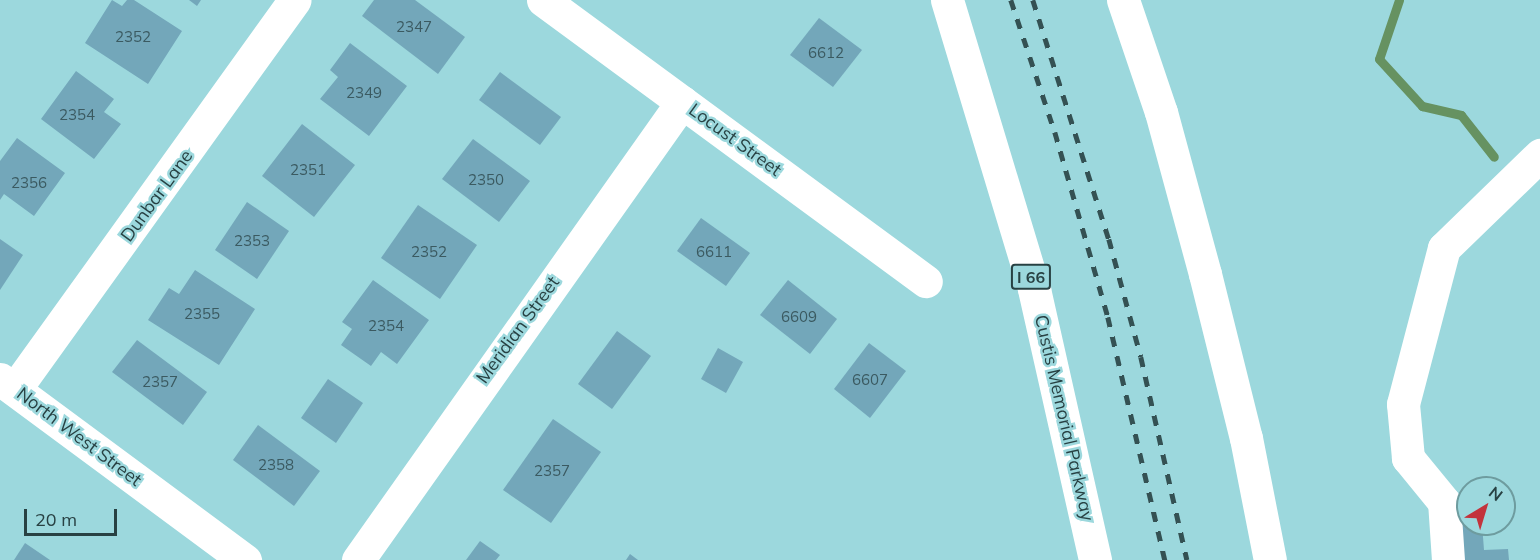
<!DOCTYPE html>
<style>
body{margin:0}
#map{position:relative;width:1540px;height:560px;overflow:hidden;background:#9cd8dd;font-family:Mulish,sans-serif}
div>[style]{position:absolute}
.stream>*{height:9px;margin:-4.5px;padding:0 4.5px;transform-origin:4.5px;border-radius:4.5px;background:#669261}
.building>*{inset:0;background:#73a7ba}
.minor>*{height:33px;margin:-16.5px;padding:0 16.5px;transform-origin:16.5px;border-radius:16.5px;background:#fff}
.major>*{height:33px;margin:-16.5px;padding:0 16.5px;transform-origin:16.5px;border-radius:16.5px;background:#fff}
.highway>*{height:33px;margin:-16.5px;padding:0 16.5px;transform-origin:16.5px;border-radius:16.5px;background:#fff}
.rail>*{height:4.5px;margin-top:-2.25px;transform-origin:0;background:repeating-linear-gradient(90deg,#345153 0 10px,transparent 0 20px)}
span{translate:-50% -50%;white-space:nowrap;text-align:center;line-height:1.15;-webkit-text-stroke:5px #9cd8dd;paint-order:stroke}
.number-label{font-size:15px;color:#3b5a61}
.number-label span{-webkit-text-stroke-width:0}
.shield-label span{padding:2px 4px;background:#9cd8dd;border:2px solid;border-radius:4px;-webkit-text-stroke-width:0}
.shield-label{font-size:16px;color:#284143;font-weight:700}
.street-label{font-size:18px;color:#284143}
.north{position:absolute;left:1456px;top:476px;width:60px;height:60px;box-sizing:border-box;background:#9cd8dd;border:2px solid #6e9c9f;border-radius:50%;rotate:38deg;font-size:16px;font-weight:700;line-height:24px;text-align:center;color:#284143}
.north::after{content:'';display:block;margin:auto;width:21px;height:27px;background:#c3333c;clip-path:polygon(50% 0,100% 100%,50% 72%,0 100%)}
.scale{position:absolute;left:24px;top:509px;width:93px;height:27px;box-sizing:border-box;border:3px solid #284143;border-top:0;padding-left:8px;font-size:18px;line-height:21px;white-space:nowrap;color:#284143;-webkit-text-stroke:4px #9cd8dd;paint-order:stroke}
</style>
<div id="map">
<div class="stream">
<div style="left:1399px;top:0;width:62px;rotate:108.7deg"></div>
<div style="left:1379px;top:59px;width:64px;rotate:47.5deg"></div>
<div style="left:1422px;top:106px;width:40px;rotate:13deg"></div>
<div style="left:1461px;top:115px;width:53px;rotate:51.8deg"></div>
</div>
<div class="building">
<div style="clip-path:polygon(112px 0,122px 6px,127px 0,134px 0,182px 31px,148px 84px,85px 43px)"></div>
<div style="clip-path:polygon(189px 0,201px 0,197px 6px)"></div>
<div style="clip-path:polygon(374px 0,415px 0,465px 37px,438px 74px,362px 16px)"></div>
<div style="clip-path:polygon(819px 18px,862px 50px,833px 87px,790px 55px)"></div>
<div style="clip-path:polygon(350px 43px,407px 86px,369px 136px,320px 99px,338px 77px,330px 70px)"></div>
<div style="clip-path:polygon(76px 71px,114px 99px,104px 112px,121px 124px,94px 159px,41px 119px)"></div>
<div style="clip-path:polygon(500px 72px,561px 117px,540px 145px,479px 100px)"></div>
<div style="clip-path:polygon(302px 124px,355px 165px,314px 217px,262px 176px)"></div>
<div style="clip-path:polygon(17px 138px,65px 173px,34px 216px,4px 194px,0 200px,0 161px)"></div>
<div style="clip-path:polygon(473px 139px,530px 181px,499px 222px,442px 179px)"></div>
<div style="clip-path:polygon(247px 202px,289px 231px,257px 279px,215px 250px)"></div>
<div style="clip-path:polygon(418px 205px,477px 245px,440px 299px,381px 258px)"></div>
<div style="clip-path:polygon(701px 218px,750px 253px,726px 286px,677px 251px)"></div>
<div style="clip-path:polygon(0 239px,23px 255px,0 290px)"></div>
<div style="clip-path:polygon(195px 270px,255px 309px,219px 365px,148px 320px,169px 288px,179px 294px)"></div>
<div style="clip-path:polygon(373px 280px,429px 320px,397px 364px,381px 352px,371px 366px,341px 345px,352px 329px,342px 322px)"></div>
<div style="clip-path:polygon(788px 280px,837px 319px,810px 354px,760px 315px)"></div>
<div style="clip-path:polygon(617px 331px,651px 356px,612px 409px,578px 384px)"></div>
<div style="clip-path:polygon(137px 340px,207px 392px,183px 425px,112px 372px)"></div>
<div style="clip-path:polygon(869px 343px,906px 371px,870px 418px,834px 389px)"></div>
<div style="clip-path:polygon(718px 348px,743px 362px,726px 393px,701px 379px)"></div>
<div style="clip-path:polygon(328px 379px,363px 403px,336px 443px,301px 418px)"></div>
<div style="clip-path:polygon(553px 419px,601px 452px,551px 523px,503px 490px)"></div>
<div style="clip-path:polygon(258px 425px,320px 471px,294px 506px,233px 460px)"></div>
<div style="clip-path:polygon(1457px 522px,1482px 524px,1484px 550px,1508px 549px,1509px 560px,1460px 560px)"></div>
<div style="clip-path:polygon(480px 541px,500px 555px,496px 560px,466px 560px)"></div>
<div style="clip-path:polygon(25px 543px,50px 560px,14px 560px)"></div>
<div style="clip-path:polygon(630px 554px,638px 560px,626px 560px)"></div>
</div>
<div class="minor">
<div style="left:543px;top:0;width:475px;rotate:36.3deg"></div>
<div style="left:15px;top:389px;width:479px;rotate:-54.3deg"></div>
<div style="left:358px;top:560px;width:561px;rotate:-54.72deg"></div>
<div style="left:1448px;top:560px;width:58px;rotate:-93.9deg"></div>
<div style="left:1444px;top:502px;width:57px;rotate:-129.3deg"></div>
<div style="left:1408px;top:458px;width:54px;rotate:-95.3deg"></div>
<div style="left:1403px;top:404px;width:161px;rotate:-75.3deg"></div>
<div style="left:1444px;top:248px;width:134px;rotate:-44.1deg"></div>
</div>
<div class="major">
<div style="left:0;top:379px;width:305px;rotate:36.5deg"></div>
</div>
<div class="highway">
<div style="left:947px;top:0;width:302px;rotate:73.2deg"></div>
<div style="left:1034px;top:289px;width:278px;rotate:77.3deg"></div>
<div style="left:1123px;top:0;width:118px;rotate:71.3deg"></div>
<div style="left:1161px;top:112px;width:168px;rotate:74.8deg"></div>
<div style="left:1205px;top:274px;width:169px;rotate:76deg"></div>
<div style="left:1246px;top:438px;width:124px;rotate:78.9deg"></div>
</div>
<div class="rail">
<div style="left:1011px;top:0;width:139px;rotate:71.6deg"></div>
<div style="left:1055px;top:132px;width:192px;rotate:74deg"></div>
<div style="left:1108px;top:317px;width:250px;rotate:76.8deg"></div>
<div style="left:1033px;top:0;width:251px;rotate:72.4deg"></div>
<div style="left:1109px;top:239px;width:122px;rotate:74.8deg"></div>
<div style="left:1141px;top:357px;width:208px;rotate:77.2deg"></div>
</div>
<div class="number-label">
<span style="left:414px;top:27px">2347</span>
<span style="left:133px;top:37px">2352</span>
<span style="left:826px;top:53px">6612</span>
<span style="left:364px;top:93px">2349</span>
<span style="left:77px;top:115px">2354</span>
<span style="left:308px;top:170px">2351</span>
<span style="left:486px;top:180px">2350</span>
<span style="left:29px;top:183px">2356</span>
<span style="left:252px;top:241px">2353</span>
<span style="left:429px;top:252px">2352</span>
<span style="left:714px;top:252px">6611</span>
<span style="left:202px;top:314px">2355</span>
<span style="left:799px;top:317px">6609</span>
<span style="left:386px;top:326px">2354</span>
<span style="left:870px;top:380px">6607</span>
<span style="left:160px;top:382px">2357</span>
<span style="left:276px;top:465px">2358</span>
<span style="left:552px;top:471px">2357</span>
</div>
<div class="shield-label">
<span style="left:1031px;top:277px">I 66</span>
</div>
<div class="street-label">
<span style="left:735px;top:140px;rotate:36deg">Locust Street</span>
<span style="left:157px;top:196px;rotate:-54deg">Dunbar Lane</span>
<span style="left:518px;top:330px;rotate:-54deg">Meridian Street</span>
<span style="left:1064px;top:418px;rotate:77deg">Custis Memorial Parkway</span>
<span style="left:79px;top:437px;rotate:37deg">North West Street</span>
</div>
<div class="north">N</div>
<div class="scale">20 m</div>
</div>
